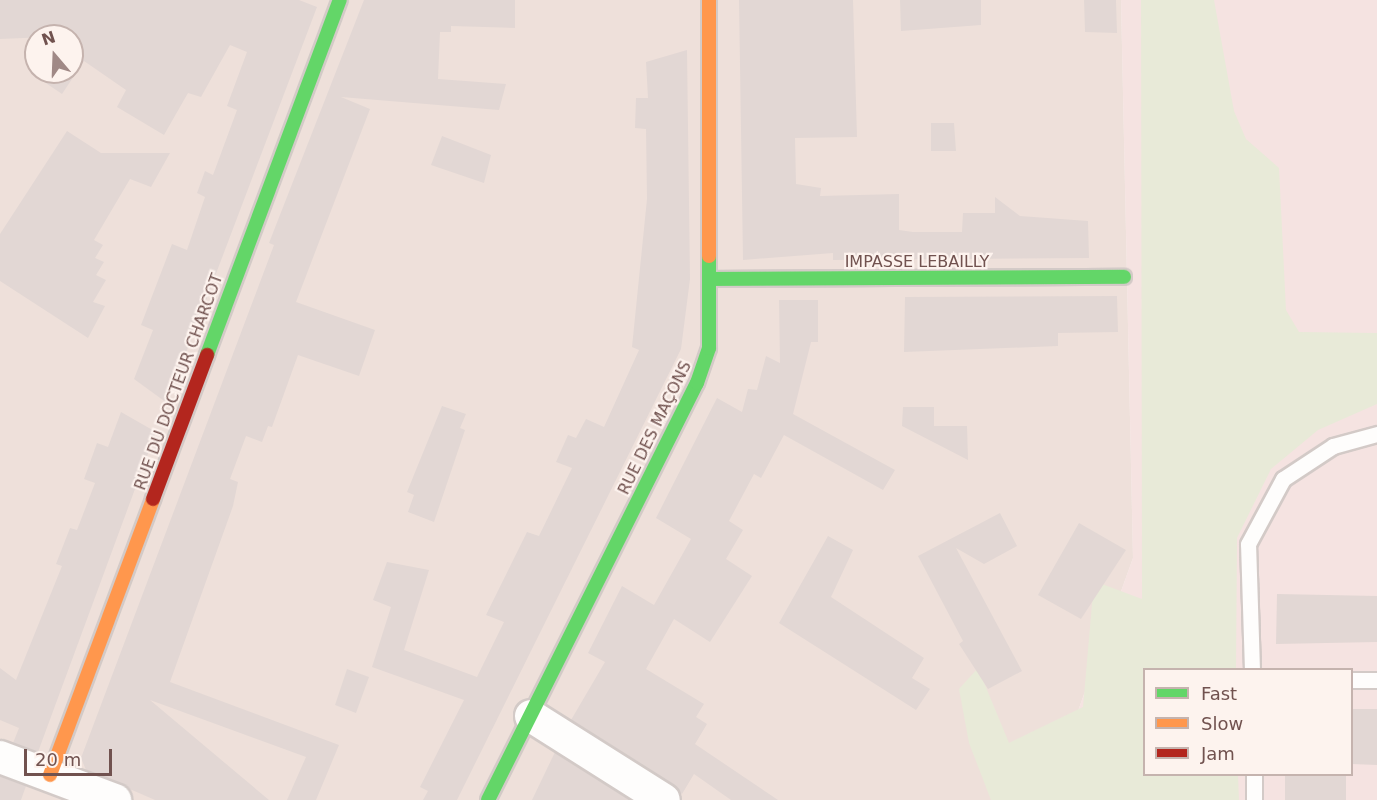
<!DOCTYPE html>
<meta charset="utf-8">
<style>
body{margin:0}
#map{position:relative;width:1377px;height:800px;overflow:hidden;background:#f6efec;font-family:"DejaVu Sans",sans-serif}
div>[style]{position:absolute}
.residential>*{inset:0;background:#eee0da}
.commercial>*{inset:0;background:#f5e3e1}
.green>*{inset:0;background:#e8ead8}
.building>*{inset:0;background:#e2d7d4}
.roads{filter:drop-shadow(2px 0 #d3cac7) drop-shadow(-2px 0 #d3cac7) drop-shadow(0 2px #d3cac7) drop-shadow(0 -2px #d3cac7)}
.lane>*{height:15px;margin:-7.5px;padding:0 7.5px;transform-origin:7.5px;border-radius:7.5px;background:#fefdfc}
.street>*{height:32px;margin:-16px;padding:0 16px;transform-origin:16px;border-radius:16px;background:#fefdfc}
.fast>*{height:14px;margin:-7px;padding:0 7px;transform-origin:7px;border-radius:7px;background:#63d668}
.slow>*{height:14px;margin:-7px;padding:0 7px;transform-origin:7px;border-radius:7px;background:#ff974d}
.jam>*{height:14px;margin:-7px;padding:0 7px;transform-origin:7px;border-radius:7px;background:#b3261e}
span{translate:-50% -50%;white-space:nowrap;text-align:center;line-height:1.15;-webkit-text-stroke:4.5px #fdf3ee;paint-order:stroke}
.street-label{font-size:16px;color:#71524f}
.legend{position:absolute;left:1143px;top:668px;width:210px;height:108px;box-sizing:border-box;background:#fdf3ee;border:2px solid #c5b3ae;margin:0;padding:8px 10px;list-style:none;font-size:18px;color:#71524f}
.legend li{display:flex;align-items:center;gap:12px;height:30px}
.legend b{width:30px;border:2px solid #c5b3ae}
.north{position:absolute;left:24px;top:24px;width:60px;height:60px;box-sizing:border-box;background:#fdf3ee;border:2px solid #c5b3ae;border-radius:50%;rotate:341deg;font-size:16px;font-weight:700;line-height:24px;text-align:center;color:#71524f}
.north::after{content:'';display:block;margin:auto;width:21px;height:27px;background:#a08986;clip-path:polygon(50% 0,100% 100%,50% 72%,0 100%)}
.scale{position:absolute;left:24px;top:749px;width:88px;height:27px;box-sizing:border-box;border:3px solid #71524f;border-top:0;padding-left:8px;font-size:18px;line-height:21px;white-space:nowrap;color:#71524f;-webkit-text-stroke:4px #fdf3ee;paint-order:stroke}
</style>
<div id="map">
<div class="residential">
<div style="clip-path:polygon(evenodd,0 0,1121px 0,1133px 558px,1046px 800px,0 800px,0 0,36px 36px,72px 36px,72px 72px,36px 72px,36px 36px)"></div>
</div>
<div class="commercial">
<div style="clip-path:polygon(evenodd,1121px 0,1377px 0,1377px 800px,1046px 800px,1133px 558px,1121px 0,1144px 670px,1352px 670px,1352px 774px,1144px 774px,1144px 670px)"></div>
</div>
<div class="green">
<div style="clip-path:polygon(1141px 0,1214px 0,1234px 111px,1246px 139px,1279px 168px,1286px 310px,1299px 332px,1377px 333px,1377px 404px,1318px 430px,1271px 469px,1237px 538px,1236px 669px,1144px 670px,1144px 774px,1238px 775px,1239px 800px,991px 800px,969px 743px,959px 689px,978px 668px,1009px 743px,1083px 707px,1094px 581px,1142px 599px)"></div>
</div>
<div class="building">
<div style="clip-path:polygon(0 0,299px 0,317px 7px,167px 403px,134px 379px,153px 330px,141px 325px,172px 244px,187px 250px,205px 197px,197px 193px,205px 171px,213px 175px,237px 110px,227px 106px,247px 52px,230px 45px,201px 97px,188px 93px,164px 135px,117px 107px,126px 90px,84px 61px,62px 94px,34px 75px,72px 72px,72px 36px,0 39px)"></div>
<div style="clip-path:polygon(364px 0,515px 0,515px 28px,451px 26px,451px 32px,440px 32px,438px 79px,506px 84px,499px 110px,341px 97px,370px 109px,296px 302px,375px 330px,359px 376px,298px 355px,272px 427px,268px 426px,262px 442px,246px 436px,230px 479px,238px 482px,233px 506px,170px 682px,339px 745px,316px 800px,287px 800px,306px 757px,150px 700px,269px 800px,155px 800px,86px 770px,81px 758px,274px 245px,269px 243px)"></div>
<div style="clip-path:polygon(739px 0,853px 0,857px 137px,795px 138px,796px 184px,821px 188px,820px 196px,899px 194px,899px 230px,913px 232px,962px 232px,963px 213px,995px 213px,995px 197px,1020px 216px,1088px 221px,1089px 258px,833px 260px,833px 253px,743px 260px)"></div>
<div style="clip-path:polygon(900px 0,981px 0,981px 25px,901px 31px)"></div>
<div style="clip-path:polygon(1084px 0,1116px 0,1117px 33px,1085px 32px)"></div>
<div style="clip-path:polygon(687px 50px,690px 279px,681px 349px,457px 800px,423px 800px,428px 791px,420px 787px,464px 700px,372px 667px,391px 607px,373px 600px,387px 562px,429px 570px,404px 650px,477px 677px,504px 622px,486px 615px,527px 532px,539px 536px,572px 468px,556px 462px,568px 435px,576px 438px,586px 419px,604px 427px,639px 350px,632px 347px,647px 199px,646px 129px,635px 128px,636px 98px,648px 98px,646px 62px)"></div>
<div style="clip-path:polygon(931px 123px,954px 123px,956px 151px,931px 151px)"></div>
<div style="clip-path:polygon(67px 131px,101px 153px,170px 153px,151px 187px,130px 179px,94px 240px,103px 245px,95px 258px,104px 262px,96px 275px,106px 280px,93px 302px,105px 306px,88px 338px,0 281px,0 234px)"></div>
<div style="clip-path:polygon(442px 136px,491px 155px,484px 183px,431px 165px)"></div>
<div style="clip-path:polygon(1117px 296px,1118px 332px,1058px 333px,1058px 346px,904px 352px,905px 297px)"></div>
<div style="clip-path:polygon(779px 300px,818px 300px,818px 342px,811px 342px,793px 414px,895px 470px,883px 490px,784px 435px,761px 478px,754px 474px,729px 521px,743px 530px,726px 559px,752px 576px,710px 642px,674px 619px,646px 669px,704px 704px,696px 717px,707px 724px,695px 744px,778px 800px,731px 800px,694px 774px,682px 794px,571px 720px,605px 662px,588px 653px,622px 586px,654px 605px,691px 539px,656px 518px,717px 398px,742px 412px,748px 389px,757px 390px,766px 356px,780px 363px)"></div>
<div style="clip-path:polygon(442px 406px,466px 414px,460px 428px,465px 430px,434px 522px,408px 512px,414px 495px,407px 492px)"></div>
<div style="clip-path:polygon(903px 407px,934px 407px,934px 426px,967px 426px,968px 460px,902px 426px)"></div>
<div style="clip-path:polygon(121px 412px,156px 432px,38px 752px,13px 743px,19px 728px,0 720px,0 668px,16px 680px,62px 566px,56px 564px,70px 528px,77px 530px,95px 483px,84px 479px,97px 443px,108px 447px)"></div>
<div style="clip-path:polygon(1000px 513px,1017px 546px,984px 564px,956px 548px,1022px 671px,988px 689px,959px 644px,963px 641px,918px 556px)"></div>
<div style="clip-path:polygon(1079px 523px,1126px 550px,1081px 619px,1038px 595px)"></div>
<div style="clip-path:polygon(828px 536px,853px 550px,831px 597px,924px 658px,912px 678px,930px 689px,916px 710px,779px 623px)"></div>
<div style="clip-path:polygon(1277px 594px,1377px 596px,1377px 642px,1276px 644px)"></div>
<div style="clip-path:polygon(347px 669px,369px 677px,356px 713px,335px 705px)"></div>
<div style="clip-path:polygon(1352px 709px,1377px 709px,1377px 765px,1352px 764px)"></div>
<div style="clip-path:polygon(555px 752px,629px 799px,629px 800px,532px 800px)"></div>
<div style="clip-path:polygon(1285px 774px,1346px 774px,1346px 800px,1285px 800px)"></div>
<div style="clip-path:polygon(0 776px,26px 786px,21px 800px,0 800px)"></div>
</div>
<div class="roads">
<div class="lane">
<div style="left:1252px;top:670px;width:126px;rotate:-91.8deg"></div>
<div style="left:1248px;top:544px;width:74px;rotate:-61.7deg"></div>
<div style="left:1283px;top:479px;width:60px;rotate:-33.4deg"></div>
<div style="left:1333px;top:446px;width:46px;rotate:-15.3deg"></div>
<div style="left:1352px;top:680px;width:25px"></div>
<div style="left:1254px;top:774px;width:26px;rotate:90deg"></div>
</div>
<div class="street">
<div style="left:531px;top:716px;width:157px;rotate:32.3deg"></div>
<div style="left:0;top:757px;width:123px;rotate:20.5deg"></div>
</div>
<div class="fast">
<div style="left:711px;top:279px;width:413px;rotate:-0.3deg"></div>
<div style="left:207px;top:355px;width:379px;rotate:-69.5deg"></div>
<div style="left:488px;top:800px;width:466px;rotate:-63.4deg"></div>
<div style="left:697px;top:383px;width:37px;rotate:-71deg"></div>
<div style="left:709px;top:348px;width:92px;rotate:-90deg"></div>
</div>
<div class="slow">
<div style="left:709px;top:0;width:256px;rotate:90deg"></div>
<div style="left:50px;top:775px;width:295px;rotate:-69.5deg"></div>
</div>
<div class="jam">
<div style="left:153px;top:499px;width:154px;rotate:-69.4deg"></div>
</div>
</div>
<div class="street-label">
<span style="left:917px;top:262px">IMPASSE LEBAILLY</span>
<span style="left:179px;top:382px;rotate:-70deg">RUE DU DOCTEUR CHARCOT</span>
<span style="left:655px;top:428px;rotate:-64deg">RUE DES MAÇONS</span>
</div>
<ul class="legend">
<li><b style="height:8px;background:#63d668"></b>Fast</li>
<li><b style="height:8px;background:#ff974d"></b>Slow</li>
<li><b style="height:8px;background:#b3261e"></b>Jam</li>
</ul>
<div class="north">N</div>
<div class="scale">20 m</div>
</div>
